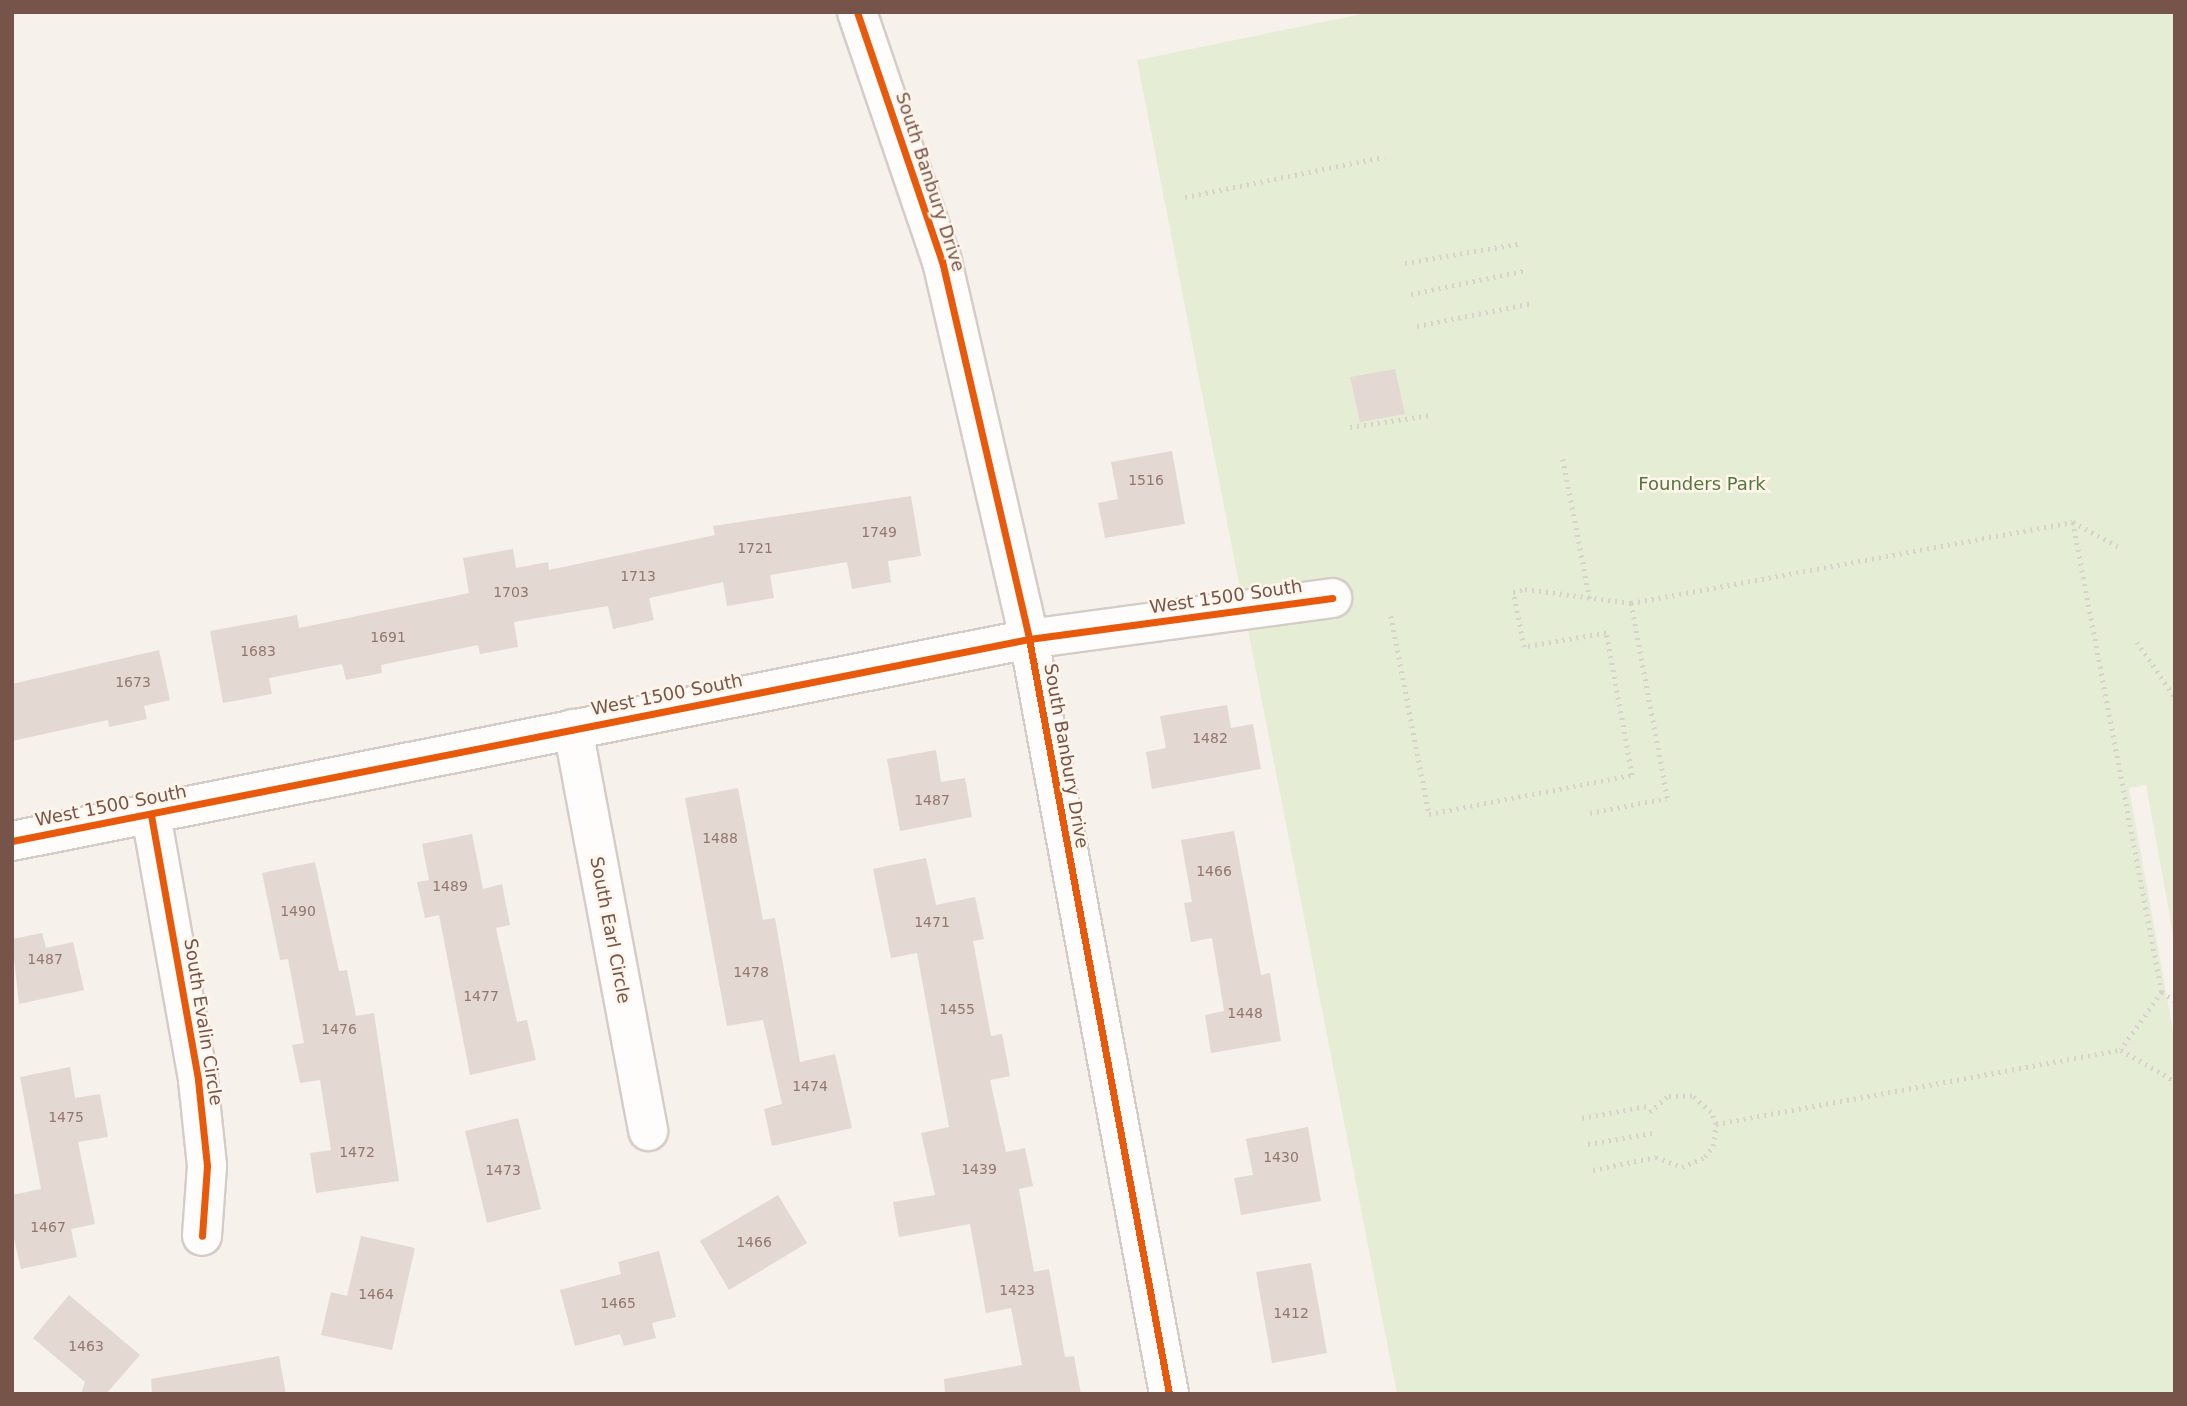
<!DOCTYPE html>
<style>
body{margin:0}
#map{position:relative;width:2187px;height:1406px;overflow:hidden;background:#f7f1eb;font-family:"DejaVu Sans",sans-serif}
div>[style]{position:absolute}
.green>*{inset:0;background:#e5eed5}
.building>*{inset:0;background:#e3d8d2}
.path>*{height:4.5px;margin-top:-2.25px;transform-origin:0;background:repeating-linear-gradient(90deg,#dad0cd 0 2px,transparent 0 7px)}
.roads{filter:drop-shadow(2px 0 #d6ccc7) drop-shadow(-2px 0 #d6ccc7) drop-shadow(0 2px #d6ccc7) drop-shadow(0 -2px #d6ccc7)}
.minor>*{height:38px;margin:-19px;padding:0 19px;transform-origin:19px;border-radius:19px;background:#fefdfc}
.cycleway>*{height:7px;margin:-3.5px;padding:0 3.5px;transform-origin:3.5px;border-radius:3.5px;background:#e8590c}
span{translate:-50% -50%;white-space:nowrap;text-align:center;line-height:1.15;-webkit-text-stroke:5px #fff5eb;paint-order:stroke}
.number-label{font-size:14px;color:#93776e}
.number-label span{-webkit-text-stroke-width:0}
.street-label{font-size:18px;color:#765449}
.park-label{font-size:18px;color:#55763e}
.frame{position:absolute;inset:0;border:14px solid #765449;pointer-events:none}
</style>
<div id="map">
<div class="green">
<div style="clip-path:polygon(1372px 12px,2175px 12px,2175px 945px,2146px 785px,2129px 788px,2175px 1042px,2175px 1394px,1397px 1394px,1137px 60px)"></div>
</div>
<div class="building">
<div style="clip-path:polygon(1395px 369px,1405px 414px,1360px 422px,1350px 377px)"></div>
<div style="clip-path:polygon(1172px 451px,1185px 524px,1105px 538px,1098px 503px,1118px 499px,1111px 462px)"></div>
<div style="clip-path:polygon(911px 496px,921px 556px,888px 561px,891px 582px,852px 589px,847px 562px,770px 575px,774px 598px,727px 606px,723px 582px,649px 598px,654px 620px,613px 629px,608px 606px,514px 622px,518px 647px,480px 654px,478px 645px,381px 665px,382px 673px,346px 680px,342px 664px,269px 678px,272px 694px,223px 703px,210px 631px,297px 615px,299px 628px,469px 593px,463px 558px,513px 549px,516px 568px,548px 562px,549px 570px,715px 535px,713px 526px)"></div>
<div style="clip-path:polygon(159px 650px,170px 700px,144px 706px,147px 719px,109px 727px,108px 720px,12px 741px,12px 684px)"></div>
<div style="clip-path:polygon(1227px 705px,1231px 728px,1253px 724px,1261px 769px,1152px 789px,1146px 752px,1166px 748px,1160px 716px)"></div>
<div style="clip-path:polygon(936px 750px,941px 782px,965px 778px,972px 817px,900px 831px,887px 759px)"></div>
<div style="clip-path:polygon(738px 788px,763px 920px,775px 918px,800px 1062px,835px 1054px,852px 1128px,772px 1146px,764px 1109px,782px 1104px,763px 1020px,727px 1026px,685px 798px)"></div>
<div style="clip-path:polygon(1234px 831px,1261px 975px,1270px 973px,1281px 1041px,1211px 1053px,1205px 1015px,1224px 1011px,1212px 938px,1191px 942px,1184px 903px,1192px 902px,1181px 840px)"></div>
<div style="clip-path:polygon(472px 834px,483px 889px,502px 884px,510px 925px,496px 928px,517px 1022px,527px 1020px,536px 1060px,470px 1075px,439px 915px,425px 918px,417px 882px,429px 880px,422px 844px)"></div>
<div style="clip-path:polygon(926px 858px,936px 905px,975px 897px,984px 939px,973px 941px,991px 1036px,1002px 1034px,1010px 1076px,990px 1080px,1006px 1152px,1025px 1148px,1033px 1186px,1019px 1189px,1034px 1272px,1049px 1269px,1065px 1357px,1074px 1356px,1081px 1394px,945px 1394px,944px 1379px,1022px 1365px,1011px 1308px,986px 1313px,970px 1224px,899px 1237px,893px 1202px,935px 1195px,921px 1133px,949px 1127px,917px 953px,891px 958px,873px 869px)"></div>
<div style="clip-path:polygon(315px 862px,339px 971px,347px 970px,356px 1016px,374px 1013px,399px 1181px,316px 1193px,310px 1153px,331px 1150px,320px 1080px,300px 1083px,292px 1045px,304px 1043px,288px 959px,280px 960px,262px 873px)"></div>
<div style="clip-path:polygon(42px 933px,46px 948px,73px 942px,84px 990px,19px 1004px,12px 939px)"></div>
<div style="clip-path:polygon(70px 1067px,75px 1098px,100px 1094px,108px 1137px,78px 1142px,95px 1224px,71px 1229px,77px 1257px,21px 1269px,12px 1230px,12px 1195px,41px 1189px,20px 1077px)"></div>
<div style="clip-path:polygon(518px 1118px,541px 1209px,487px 1223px,465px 1131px)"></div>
<div style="clip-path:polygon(1308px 1127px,1321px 1201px,1241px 1215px,1234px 1178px,1253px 1175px,1246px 1139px)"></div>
<div style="clip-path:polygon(778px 1195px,807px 1243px,729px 1290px,700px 1241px)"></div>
<div style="clip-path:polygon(361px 1236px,415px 1248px,392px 1350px,321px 1335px,331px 1292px,347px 1296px)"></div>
<div style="clip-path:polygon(659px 1251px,676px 1317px,652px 1323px,656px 1338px,624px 1346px,620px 1334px,575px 1346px,560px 1290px,621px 1274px,618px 1262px)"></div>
<div style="clip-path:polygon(1311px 1263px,1327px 1353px,1272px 1363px,1256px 1272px)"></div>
<div style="clip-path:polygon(69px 1295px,140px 1355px,106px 1394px,81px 1394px,85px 1382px,33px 1338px)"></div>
<div style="clip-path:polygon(279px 1356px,286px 1394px,152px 1394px,151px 1379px)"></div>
</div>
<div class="path">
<div style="left:1185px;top:197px;width:203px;rotate:-11.4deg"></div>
<div style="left:1405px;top:263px;width:119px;rotate:-9.7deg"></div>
<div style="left:1411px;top:294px;width:118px;rotate:-11.7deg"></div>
<div style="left:1417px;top:326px;width:118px;rotate:-11.2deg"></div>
<div style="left:1350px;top:427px;width:82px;rotate:-8.4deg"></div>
<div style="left:1563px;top:459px;width:143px;rotate:79.1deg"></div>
<div style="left:2073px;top:522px;width:52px;rotate:28.5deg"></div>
<div style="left:1391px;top:616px;width:202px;rotate:79.1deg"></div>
<div style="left:1429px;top:814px;width:207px;rotate:-10.9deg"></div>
<div style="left:1632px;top:775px;width:144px;rotate:-100.4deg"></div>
<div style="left:1606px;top:633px;width:83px;rotate:170.3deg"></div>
<div style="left:1524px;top:647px;width:56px;rotate:-101.3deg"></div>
<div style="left:1513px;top:592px;width:12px;rotate:-14deg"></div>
<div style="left:1525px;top:589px;width:107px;rotate:7.5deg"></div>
<div style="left:1631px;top:603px;width:449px;rotate:-10.4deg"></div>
<div style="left:2073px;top:522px;width:478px;rotate:79.3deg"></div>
<div style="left:2162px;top:992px;width:71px;rotate:125.3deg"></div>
<div style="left:2137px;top:642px;width:67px;rotate:55.4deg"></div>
<div style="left:1590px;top:813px;width:78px;rotate:-11deg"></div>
<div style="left:1667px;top:798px;width:198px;rotate:-100.5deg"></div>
<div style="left:2162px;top:992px;width:16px;rotate:35deg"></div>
<div style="left:1582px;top:1118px;width:66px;rotate:-10.5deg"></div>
<div style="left:1716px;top:1124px;width:412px;rotate:-10.4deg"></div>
<div style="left:2121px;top:1050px;width:62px;rotate:29.9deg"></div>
<div style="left:1588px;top:1144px;width:65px;rotate:-9.8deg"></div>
<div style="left:1593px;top:1170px;width:64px;rotate:-11.7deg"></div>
<div style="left:1656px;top:1157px;width:28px;rotate:21deg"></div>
<div style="left:1682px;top:1167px;width:25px;rotate:-23deg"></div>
<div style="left:1705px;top:1157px;width:14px;rotate:-54deg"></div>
<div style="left:1713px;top:1146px;width:22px;rotate:-82deg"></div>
<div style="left:1716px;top:1124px;width:13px;rotate:-113deg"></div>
<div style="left:1711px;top:1112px;width:25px;rotate:-140deg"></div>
<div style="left:1692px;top:1096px;width:25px;rotate:178deg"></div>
<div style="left:1667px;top:1097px;width:25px;rotate:138deg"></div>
</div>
<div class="roads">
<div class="minor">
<div style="left:857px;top:12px;width:263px;rotate:71.2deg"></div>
<div style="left:942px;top:261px;width:388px;rotate:77deg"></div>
<div style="left:1029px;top:639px;width:768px;rotate:79.49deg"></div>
<div style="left:573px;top:729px;width:409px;rotate:79.4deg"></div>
<div style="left:151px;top:815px;width:269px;rotate:79.9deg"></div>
<div style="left:198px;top:1080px;width:86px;rotate:84deg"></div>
<div style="left:207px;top:1166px;width:70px;rotate:94.1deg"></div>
<div style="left:12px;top:841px;width:1037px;rotate:-11.23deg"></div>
<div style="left:1029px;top:639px;width:306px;rotate:-7.7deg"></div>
</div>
</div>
<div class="cycleway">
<div style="left:857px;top:12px;width:263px;rotate:71.2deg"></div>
<div style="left:942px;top:261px;width:388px;rotate:77deg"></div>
<div style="left:1029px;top:639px;width:768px;rotate:79.49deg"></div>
<div style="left:151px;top:815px;width:269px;rotate:79.9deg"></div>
<div style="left:198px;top:1080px;width:86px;rotate:84deg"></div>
<div style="left:207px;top:1166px;width:70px;rotate:94.1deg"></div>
<div style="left:12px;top:841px;width:1037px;rotate:-11.23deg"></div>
<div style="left:1029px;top:639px;width:306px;rotate:-7.7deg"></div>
</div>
<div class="number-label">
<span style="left:1146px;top:480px">1516</span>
<span style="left:879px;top:532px">1749</span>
<span style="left:755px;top:548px">1721</span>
<span style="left:638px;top:576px">1713</span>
<span style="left:511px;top:592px">1703</span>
<span style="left:388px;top:637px">1691</span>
<span style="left:258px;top:651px">1683</span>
<span style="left:133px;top:682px">1673</span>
<span style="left:1210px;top:738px">1482</span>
<span style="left:932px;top:800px">1487</span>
<span style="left:720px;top:838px">1488</span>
<span style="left:1214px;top:871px">1466</span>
<span style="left:450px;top:886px">1489</span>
<span style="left:298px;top:911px">1490</span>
<span style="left:932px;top:922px">1471</span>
<span style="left:45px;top:959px">1487</span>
<span style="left:751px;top:972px">1478</span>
<span style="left:481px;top:996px">1477</span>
<span style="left:957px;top:1009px">1455</span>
<span style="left:1245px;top:1013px">1448</span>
<span style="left:339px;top:1029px">1476</span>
<span style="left:810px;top:1086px">1474</span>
<span style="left:66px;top:1117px">1475</span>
<span style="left:357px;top:1152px">1472</span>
<span style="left:1281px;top:1157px">1430</span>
<span style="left:979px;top:1169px">1439</span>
<span style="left:503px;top:1170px">1473</span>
<span style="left:48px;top:1227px">1467</span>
<span style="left:754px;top:1242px">1466</span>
<span style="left:1017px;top:1290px">1423</span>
<span style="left:376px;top:1294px">1464</span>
<span style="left:618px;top:1303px">1465</span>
<span style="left:1291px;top:1313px">1412</span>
<span style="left:86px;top:1346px">1463</span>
</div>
<div class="street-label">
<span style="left:930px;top:182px;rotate:72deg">South Banbury Drive</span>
<span style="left:1226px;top:597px;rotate:-8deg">West 1500 South</span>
<span style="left:667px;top:695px;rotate:-11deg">West 1500 South</span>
<span style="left:1066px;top:756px;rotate:80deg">South Banbury Drive</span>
<span style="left:111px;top:806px;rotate:-11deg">West 1500 South</span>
<span style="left:610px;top:930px;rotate:79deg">South Earl Circle</span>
<span style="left:203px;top:1022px;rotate:81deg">South Evalin Circle</span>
</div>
<div class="park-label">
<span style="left:1702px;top:484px">Founders Park</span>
</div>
<div class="frame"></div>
</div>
